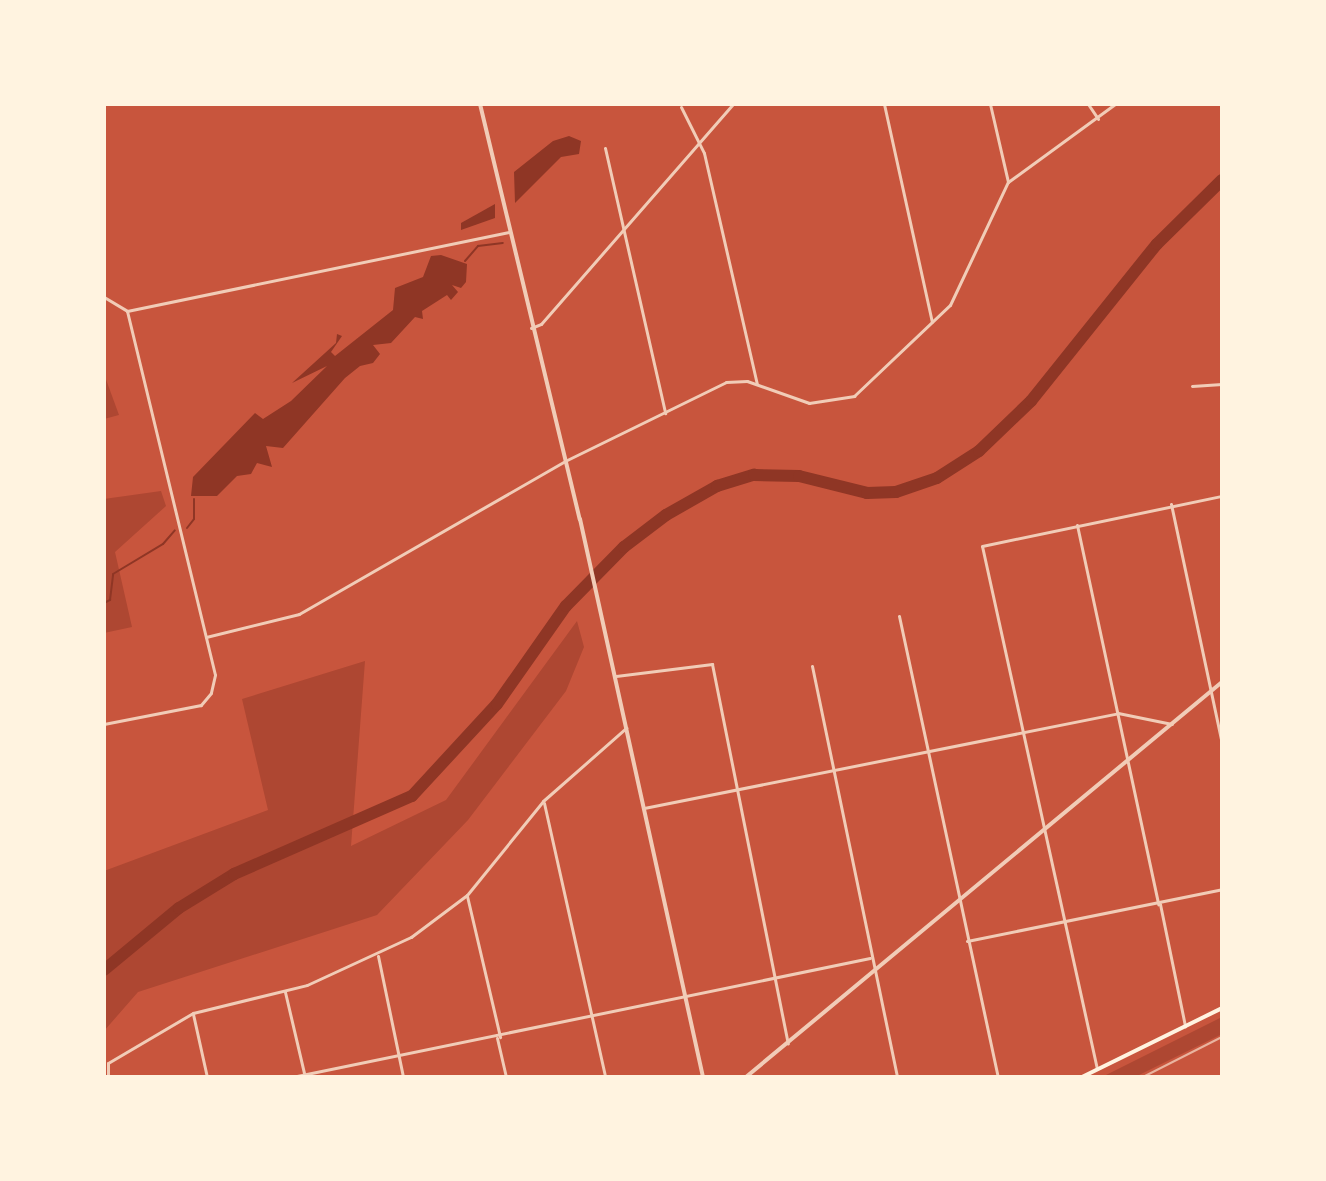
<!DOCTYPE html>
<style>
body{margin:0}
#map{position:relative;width:1326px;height:1181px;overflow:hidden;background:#c8553d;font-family:Raleway,sans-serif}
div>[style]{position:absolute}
.green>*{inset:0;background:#ae4732}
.water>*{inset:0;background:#8f3625}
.stream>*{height:2px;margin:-1px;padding:0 1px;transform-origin:1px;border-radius:1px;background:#8f3625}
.river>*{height:12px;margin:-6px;padding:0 6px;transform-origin:6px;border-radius:6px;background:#8f3625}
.minor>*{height:3px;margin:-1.5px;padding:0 1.5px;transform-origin:1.5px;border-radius:1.5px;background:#f1ccb7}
.tertiary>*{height:4px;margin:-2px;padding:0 2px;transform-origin:2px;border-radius:2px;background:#f1ccb7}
.secondary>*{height:4px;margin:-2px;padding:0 2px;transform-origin:2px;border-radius:2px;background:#fff3e0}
.rail>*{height:2px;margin:-1px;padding:0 1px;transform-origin:1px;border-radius:1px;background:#e9b49f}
span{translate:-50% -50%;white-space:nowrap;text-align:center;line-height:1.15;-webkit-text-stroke:8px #fff3e0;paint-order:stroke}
.frame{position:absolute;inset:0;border:106px solid #fff3e0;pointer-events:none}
</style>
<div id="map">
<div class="green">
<div style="clip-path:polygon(104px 374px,119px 415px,104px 419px)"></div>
<div style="clip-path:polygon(161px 491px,166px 506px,115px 552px,132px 627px,104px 633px,104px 499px)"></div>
<div style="clip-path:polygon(577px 621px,584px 647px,566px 691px,468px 820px,377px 915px,138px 992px,104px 1031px,104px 871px,268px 810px,242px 699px,365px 661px,351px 846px,446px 800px)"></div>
<div style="clip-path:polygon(1222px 1017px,1222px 1034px,1135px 1077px,1102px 1077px)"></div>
</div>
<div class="water">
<div style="clip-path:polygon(569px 136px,581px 141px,579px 154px,561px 157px,515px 203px,514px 172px,553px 141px)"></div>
<div style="clip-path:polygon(495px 204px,495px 218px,461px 230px,461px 223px)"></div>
<div style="clip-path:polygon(441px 255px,467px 264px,466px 282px,461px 288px,452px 285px,458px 292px,451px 300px,447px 295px,422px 311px,423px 319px,415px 317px,391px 343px,373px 345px,380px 354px,373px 363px,360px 366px,345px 378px,283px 448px,266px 446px,272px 467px,257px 463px,251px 474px,237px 476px,217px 496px,191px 496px,193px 477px,255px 413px,263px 419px,291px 401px,327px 366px,292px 383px,336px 343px,337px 334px,342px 336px,331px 352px,335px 356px,393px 310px,395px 288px,423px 277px,431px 256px)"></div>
</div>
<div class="stream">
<div style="left:465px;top:261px;width:20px;rotate:-49deg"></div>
<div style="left:478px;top:246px;width:25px;rotate:-7deg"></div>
<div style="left:187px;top:528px;width:11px;rotate:-52deg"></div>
<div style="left:194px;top:519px;width:20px;rotate:-90deg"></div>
<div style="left:104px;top:603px;width:7px;rotate:-27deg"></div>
<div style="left:110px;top:600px;width:26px;rotate:-83deg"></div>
<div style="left:113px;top:574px;width:58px;rotate:-31deg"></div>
<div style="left:163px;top:544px;width:18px;rotate:-49deg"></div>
</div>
<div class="river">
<div style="left:104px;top:970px;width:97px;rotate:-39.6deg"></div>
<div style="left:179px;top:908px;width:65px;rotate:-31.7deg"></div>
<div style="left:234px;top:874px;width:194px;rotate:-23.7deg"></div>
<div style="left:412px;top:796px;width:125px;rotate:-47.3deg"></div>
<div style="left:497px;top:704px;width:120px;rotate:-54.9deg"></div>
<div style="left:566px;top:606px;width:83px;rotate:-45.5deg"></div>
<div style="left:624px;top:547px;width:53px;rotate:-37.3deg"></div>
<div style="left:666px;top:515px;width:59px;rotate:-29.6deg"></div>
<div style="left:717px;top:486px;width:39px;rotate:-17deg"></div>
<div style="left:754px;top:475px;width:45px;rotate:1.3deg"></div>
<div style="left:799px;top:476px;width:70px;rotate:14deg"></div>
<div style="left:867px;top:493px;width:29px;rotate:-2deg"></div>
<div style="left:896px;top:492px;width:43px;rotate:-18.9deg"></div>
<div style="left:937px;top:478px;width:50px;rotate:-32.7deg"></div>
<div style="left:979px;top:451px;width:72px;rotate:-43.9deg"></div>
<div style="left:1031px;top:401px;width:201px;rotate:-51.3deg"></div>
<div style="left:1157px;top:244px;width:91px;rotate:-44.6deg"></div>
</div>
<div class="minor">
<div style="left:884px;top:104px;width:223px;rotate:77.6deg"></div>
<div style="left:990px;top:104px;width:80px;rotate:77deg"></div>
<div style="left:1088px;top:104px;width:18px;rotate:56deg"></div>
<div style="left:681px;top:107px;width:51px;rotate:63.4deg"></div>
<div style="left:704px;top:153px;width:237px;rotate:77.1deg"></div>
<div style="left:605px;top:148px;width:272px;rotate:77.2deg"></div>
<div style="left:104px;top:297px;width:27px;rotate:31deg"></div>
<div style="left:127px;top:311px;width:374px;rotate:76.4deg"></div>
<div style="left:215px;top:675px;width:18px;rotate:103deg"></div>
<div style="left:211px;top:693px;width:16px;rotate:130deg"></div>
<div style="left:201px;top:705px;width:99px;rotate:168.9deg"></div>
<div style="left:127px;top:311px;width:390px;rotate:-11.7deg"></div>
<div style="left:531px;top:328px;width:11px;rotate:-22deg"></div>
<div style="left:541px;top:324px;width:292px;rotate:-48.9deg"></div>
<div style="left:1192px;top:386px;width:30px;rotate:-4deg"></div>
<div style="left:1171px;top:504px;width:244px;rotate:78deg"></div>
<div style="left:1077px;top:525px;width:388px;rotate:77.9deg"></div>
<div style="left:899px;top:616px;width:472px;rotate:77.9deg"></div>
<div style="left:206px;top:637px;width:96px;rotate:-13.9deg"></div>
<div style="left:299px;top:614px;width:307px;rotate:-29.9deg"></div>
<div style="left:565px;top:461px;width:179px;rotate:-26.1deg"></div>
<div style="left:726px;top:382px;width:21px;rotate:-3deg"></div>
<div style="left:747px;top:381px;width:66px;rotate:19.5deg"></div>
<div style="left:809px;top:403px;width:46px;rotate:-8.8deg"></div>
<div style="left:854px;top:396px;width:132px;rotate:-43.5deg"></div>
<div style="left:950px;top:305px;width:136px;rotate:-64.8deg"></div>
<div style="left:1008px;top:182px;width:132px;rotate:-36.1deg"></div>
<div style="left:812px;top:666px;width:420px;rotate:78.3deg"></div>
<div style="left:616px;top:676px;width:97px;rotate:-7.1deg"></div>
<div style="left:712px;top:664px;width:387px;rotate:78.7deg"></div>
<div style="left:544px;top:803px;width:281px;rotate:77.4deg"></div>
<div style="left:644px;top:808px;width:483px;rotate:-11.3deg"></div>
<div style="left:1118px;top:713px;width:55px;rotate:11.5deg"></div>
<div style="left:467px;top:896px;width:145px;rotate:76.8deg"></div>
<div style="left:1160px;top:904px;width:125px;rotate:78.4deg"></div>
<div style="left:967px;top:941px;width:260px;rotate:-11.5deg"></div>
<div style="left:378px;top:956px;width:124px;rotate:78.3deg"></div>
<div style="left:285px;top:992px;width:87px;rotate:76.8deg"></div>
<div style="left:193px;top:1014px;width:65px;rotate:77.5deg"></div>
<div style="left:497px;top:1038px;width:40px;rotate:77deg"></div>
<div style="left:1097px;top:1069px;width:535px;rotate:-102.4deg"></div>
<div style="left:982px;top:546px;width:245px;rotate:-11.8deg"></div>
<div style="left:108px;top:1077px;width:14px;rotate:-90deg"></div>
<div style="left:108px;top:1063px;width:99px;rotate:-30.5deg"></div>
<div style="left:193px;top:1013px;width:117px;rotate:-13.8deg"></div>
<div style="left:307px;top:985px;width:115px;rotate:-24.8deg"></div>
<div style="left:411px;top:937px;width:70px;rotate:-36.9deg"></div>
<div style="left:467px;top:895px;width:121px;rotate:-51deg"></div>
<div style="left:543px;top:801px;width:111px;rotate:-41.3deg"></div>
<div style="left:292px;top:1077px;width:590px;rotate:-11.63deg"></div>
</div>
<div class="tertiary">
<div style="left:480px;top:104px;width:427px;rotate:76.5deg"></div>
<div style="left:580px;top:519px;width:571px;rotate:77.57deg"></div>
<div style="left:746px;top:1077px;width:619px;rotate:-39.69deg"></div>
</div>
<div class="secondary">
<div style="left:1082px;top:1077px;width:156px;rotate:-26.2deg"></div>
</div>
<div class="rail">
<div style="left:1143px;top:1077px;width:89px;rotate:-26.9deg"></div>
</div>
<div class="frame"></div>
</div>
